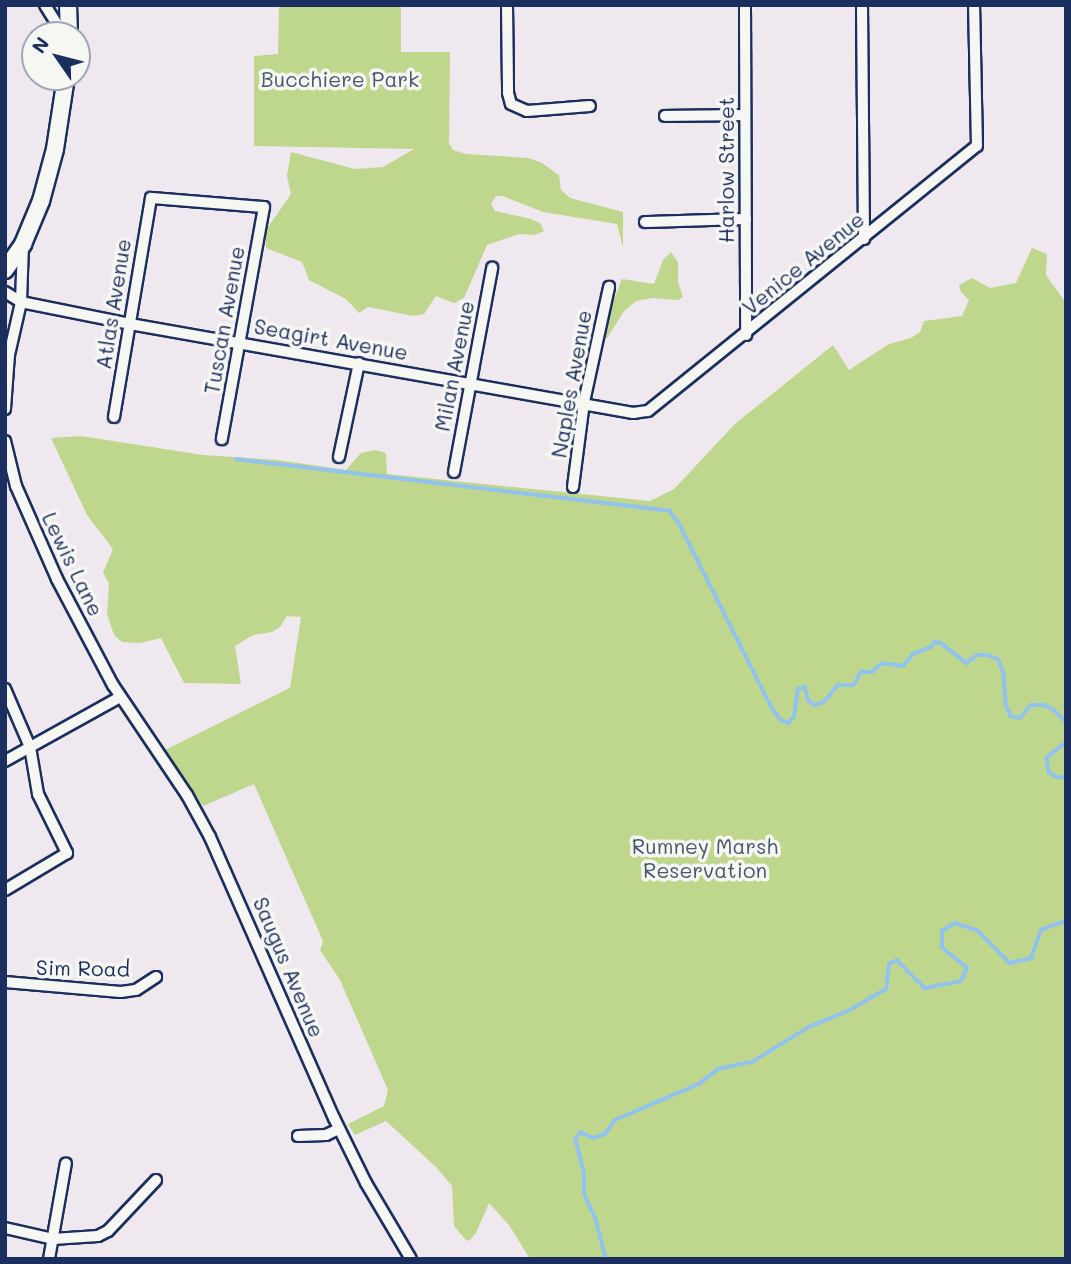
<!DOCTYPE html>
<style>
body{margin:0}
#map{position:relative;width:1071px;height:1264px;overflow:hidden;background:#efe8ee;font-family:Mali,sans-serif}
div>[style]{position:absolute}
.green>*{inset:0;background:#bfd78d}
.stream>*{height:3.5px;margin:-1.75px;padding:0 1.75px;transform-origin:1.75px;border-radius:1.75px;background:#92c2ee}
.roads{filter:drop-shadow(2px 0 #1b2f5e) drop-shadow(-2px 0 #1b2f5e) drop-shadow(0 2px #1b2f5e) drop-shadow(0 -2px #1b2f5e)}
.street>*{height:10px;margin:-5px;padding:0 5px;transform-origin:5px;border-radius:5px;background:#f6f6f2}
.secondary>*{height:16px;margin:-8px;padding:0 8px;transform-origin:8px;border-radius:8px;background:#f6f6f2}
span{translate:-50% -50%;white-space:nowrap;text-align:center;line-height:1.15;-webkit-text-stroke:7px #f6f6f2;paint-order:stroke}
.park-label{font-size:21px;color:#44596a}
.street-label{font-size:21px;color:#1b2f5e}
.frame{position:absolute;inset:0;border:7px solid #1b2f5e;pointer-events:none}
.north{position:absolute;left:21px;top:21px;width:70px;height:70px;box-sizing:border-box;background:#f6f6f2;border:2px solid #9ea6b7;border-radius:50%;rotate:305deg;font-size:19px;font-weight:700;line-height:28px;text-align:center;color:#1b2f5e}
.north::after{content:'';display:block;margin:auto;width:24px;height:32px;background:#1b2f5e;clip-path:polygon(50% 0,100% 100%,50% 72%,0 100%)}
</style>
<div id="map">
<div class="green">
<div style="clip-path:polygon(401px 5px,401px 52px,450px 52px,449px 144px,453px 150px,466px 154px,528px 158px,542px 163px,559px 175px,561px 190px,570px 198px,623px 212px,623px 247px,617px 224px,543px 212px,502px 196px,496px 196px,491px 204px,495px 211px,531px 219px,540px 223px,544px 231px,535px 235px,519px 234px,487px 245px,464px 298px,454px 303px,436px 296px,424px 314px,413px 316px,368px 307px,359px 313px,346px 299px,309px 280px,302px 262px,266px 248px,266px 230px,291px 194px,287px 176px,291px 152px,355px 169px,383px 167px,414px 149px,254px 146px,254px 56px,278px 54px,279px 7px)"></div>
<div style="clip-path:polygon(1032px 248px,1047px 254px,1046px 275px,1066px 303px,1066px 1259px,530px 1259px,509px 1225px,489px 1203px,476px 1233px,469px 1241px,465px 1239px,454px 1226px,452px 1186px,437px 1168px,386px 1121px,355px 1135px,348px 1124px,384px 1106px,388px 1090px,340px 980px,320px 950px,323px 941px,254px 784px,203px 806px,165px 750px,290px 688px,301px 617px,287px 616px,280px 627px,272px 632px,253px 635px,235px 646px,241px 684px,184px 683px,161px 638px,140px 643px,122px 642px,114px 635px,107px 614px,109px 583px,103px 573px,113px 549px,87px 515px,51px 438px,81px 436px,203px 455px,278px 460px,346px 470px,361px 453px,375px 450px,386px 453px,387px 474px,650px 501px,674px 489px,735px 424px,833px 345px,849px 370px,889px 344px,911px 338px,920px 332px,924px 321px,962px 316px,969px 300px,961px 292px,959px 285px,972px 278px,990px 288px,1016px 283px)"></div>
<div style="clip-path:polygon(671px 252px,678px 262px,678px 282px,683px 297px,678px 300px,653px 298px,636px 301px,624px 311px,607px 338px,603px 336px,604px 325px,622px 279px,654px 284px,663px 260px)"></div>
</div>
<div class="stream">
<div style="left:236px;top:459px;width:437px;rotate:6.8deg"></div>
<div style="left:670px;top:511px;width:15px;rotate:53deg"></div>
<div style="left:679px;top:523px;width:207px;rotate:63.3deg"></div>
<div style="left:772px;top:708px;width:15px;rotate:53deg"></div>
<div style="left:781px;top:720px;width:8px;rotate:23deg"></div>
<div style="left:788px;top:723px;width:8px;rotate:-45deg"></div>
<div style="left:794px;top:717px;width:28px;rotate:-82deg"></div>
<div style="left:798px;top:689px;width:7px;rotate:-16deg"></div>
<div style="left:805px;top:687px;width:15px;rotate:74deg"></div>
<div style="left:809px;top:701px;width:7px;rotate:34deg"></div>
<div style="left:815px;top:705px;width:9px;rotate:-18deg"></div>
<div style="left:824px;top:702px;width:22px;rotate:-51deg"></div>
<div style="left:838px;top:685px;width:16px"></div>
<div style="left:854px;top:685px;width:15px;rotate:-62deg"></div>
<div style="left:861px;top:672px;width:11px"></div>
<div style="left:872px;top:672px;width:13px;rotate:-42deg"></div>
<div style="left:882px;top:663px;width:21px;rotate:8deg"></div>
<div style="left:903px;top:666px;width:16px;rotate:-50deg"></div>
<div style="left:913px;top:654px;width:19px;rotate:-21deg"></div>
<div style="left:931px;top:647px;width:6px;rotate:-51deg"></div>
<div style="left:935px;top:642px;width:6px;rotate:9deg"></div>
<div style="left:941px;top:643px;width:33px;rotate:38deg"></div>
<div style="left:967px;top:663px;width:13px;rotate:-39deg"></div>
<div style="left:977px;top:655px;width:11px"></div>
<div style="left:988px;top:655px;width:12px;rotate:24deg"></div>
<div style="left:999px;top:660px;width:15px;rotate:70deg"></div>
<div style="left:1004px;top:674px;width:30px;rotate:86deg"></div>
<div style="left:1006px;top:704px;width:13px;rotate:67deg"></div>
<div style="left:1011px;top:716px;width:9px;rotate:13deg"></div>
<div style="left:1020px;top:718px;width:17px;rotate:-50deg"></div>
<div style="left:1031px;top:705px;width:13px"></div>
<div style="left:1044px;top:705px;width:10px;rotate:24deg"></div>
<div style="left:1053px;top:709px;width:18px;rotate:45deg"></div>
<div style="left:1066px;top:743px;width:24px;rotate:142deg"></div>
<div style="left:1047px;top:758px;width:14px;rotate:82deg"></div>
<div style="left:1049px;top:772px;width:9px;rotate:32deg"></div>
<div style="left:1057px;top:777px;width:9px;rotate:6deg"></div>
<div style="left:606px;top:1259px;width:42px;rotate:-105deg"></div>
<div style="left:595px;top:1218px;width:26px;rotate:-115deg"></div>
<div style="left:584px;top:1194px;width:20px;rotate:-90deg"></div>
<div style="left:584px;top:1174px;width:36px;rotate:-104deg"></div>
<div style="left:575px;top:1139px;width:9px;rotate:-49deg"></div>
<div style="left:581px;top:1132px;width:13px;rotate:27deg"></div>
<div style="left:593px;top:1138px;width:13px;rotate:-18deg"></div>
<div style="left:605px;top:1134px;width:17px;rotate:-54deg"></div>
<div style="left:615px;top:1120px;width:91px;rotate:-23.2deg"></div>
<div style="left:699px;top:1084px;width:24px;rotate:-38deg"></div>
<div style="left:718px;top:1069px;width:35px;rotate:-12deg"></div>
<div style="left:752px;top:1062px;width:67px;rotate:-31.6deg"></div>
<div style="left:809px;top:1027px;width:44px;rotate:-22.5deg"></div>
<div style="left:850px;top:1010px;width:42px;rotate:-30.3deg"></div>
<div style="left:886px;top:989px;width:25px;rotate:-83deg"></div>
<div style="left:889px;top:964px;width:9px;rotate:-27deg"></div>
<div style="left:897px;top:960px;width:40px;rotate:45deg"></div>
<div style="left:925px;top:988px;width:37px;rotate:-11deg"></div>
<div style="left:961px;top:981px;width:14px;rotate:-65deg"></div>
<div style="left:967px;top:968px;width:32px;rotate:-141deg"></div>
<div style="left:942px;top:948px;width:17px;rotate:-90deg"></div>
<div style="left:942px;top:931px;width:15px;rotate:-32deg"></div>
<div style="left:955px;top:923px;width:23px;rotate:18deg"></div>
<div style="left:977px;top:930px;width:47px;rotate:45deg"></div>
<div style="left:1010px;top:963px;width:22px;rotate:-13deg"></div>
<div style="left:1031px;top:958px;width:30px;rotate:-70deg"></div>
<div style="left:1041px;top:930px;width:27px;rotate:-20deg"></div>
</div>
<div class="roads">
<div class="street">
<div style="left:45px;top:5px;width:36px;rotate:58deg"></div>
<div style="left:507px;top:5px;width:88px;rotate:89.3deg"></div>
<div style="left:508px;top:93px;width:11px;rotate:75deg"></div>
<div style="left:511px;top:104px;width:17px;rotate:24deg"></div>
<div style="left:527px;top:111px;width:63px;rotate:-4.5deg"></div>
<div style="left:745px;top:5px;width:330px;rotate:89.8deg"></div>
<div style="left:862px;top:5px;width:234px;rotate:89.5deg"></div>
<div style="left:665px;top:116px;width:80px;rotate:-0.7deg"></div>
<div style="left:645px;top:222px;width:101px;rotate:-1.7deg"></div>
<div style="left:5px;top:292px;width:19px;rotate:32deg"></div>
<div style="left:21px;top:302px;width:111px;rotate:11.4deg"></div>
<div style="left:130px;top:324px;width:511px;rotate:10.03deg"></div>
<div style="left:633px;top:413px;width:15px;rotate:-8deg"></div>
<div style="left:648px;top:411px;width:422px;rotate:-38.9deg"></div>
<div style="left:977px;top:146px;width:141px;rotate:-91.2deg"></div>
<div style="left:5px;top:409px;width:54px;rotate:-85.8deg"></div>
<div style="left:9px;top:355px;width:54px;rotate:-77.2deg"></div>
<div style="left:21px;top:302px;width:57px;rotate:-88deg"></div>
<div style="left:114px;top:417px;width:222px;rotate:-80.4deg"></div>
<div style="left:151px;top:198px;width:113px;rotate:4.6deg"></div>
<div style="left:264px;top:207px;width:236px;rotate:100.3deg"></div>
<div style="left:5px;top:441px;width:46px;rotate:76.3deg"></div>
<div style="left:16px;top:486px;width:102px;rotate:66.2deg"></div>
<div style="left:57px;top:579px;width:120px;rotate:62.2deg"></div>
<div style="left:113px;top:685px;width:133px;rotate:56.1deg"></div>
<div style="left:187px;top:795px;width:48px;rotate:61.3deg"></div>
<div style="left:210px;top:837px;width:307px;rotate:66.2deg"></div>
<div style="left:334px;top:1118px;width:72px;rotate:63.8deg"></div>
<div style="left:366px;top:1183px;width:88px;rotate:59.4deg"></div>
<div style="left:339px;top:457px;width:96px;rotate:-78deg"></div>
<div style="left:454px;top:472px;width:208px;rotate:-79.4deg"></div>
<div style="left:573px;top:487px;width:86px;rotate:-82.6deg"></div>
<div style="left:584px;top:402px;width:118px;rotate:-77.7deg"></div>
<div style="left:5px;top:689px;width:63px;rotate:66.7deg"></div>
<div style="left:30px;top:747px;width:48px;rotate:80.3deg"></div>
<div style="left:38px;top:794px;width:66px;rotate:63.8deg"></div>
<div style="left:67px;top:853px;width:72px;rotate:149.2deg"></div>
<div style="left:5px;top:761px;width:132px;rotate:-29.1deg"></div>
<div style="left:5px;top:982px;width:116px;rotate:4.9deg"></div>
<div style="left:121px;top:992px;width:15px;rotate:-8deg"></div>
<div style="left:136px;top:990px;width:24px;rotate:-33deg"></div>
<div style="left:298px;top:1136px;width:28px;rotate:-2deg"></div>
<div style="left:326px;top:1135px;width:14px;rotate:-25deg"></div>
<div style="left:5px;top:1228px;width:49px;rotate:12.9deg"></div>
<div style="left:53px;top:1239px;width:45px;rotate:-3.8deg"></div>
<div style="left:98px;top:1236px;width:11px;rotate:-27deg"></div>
<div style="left:108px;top:1231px;width:70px;rotate:-46.7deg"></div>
<div style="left:49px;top:1259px;width:97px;rotate:-80deg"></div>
</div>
<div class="secondary">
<div style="left:68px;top:5px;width:30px;rotate:88deg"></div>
<div style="left:5px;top:270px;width:32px;rotate:-55deg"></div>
<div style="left:23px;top:244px;width:47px;rotate:-67.3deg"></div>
<div style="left:41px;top:201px;width:54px;rotate:-74.9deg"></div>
<div style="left:55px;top:149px;width:73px;rotate:-81.3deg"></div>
</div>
</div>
<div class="park-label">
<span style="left:340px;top:79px">Bucchiere Park</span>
<span style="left:705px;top:858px">Rumney Marsh<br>Reservation</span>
</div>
<div class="street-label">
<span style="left:726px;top:170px;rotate:-90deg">Harlow Street</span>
<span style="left:803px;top:263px;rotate:-39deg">Venice Avenue</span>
<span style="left:113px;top:304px;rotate:-81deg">Atlas Avenue</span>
<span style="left:224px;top:320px;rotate:-80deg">Tuscan Avenue</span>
<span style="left:331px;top:339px;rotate:10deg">Seagirt Avenue</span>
<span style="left:454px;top:366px;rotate:-79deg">Milan Avenue</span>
<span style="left:571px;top:384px;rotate:-80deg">Naples Avenue</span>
<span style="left:73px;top:564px;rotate:64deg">Lewis Lane</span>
<span style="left:289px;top:967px;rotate:67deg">Saugus Avenue</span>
<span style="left:83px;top:968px;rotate:1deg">Sim Road</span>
</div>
<div class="frame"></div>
<div class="north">N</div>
</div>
